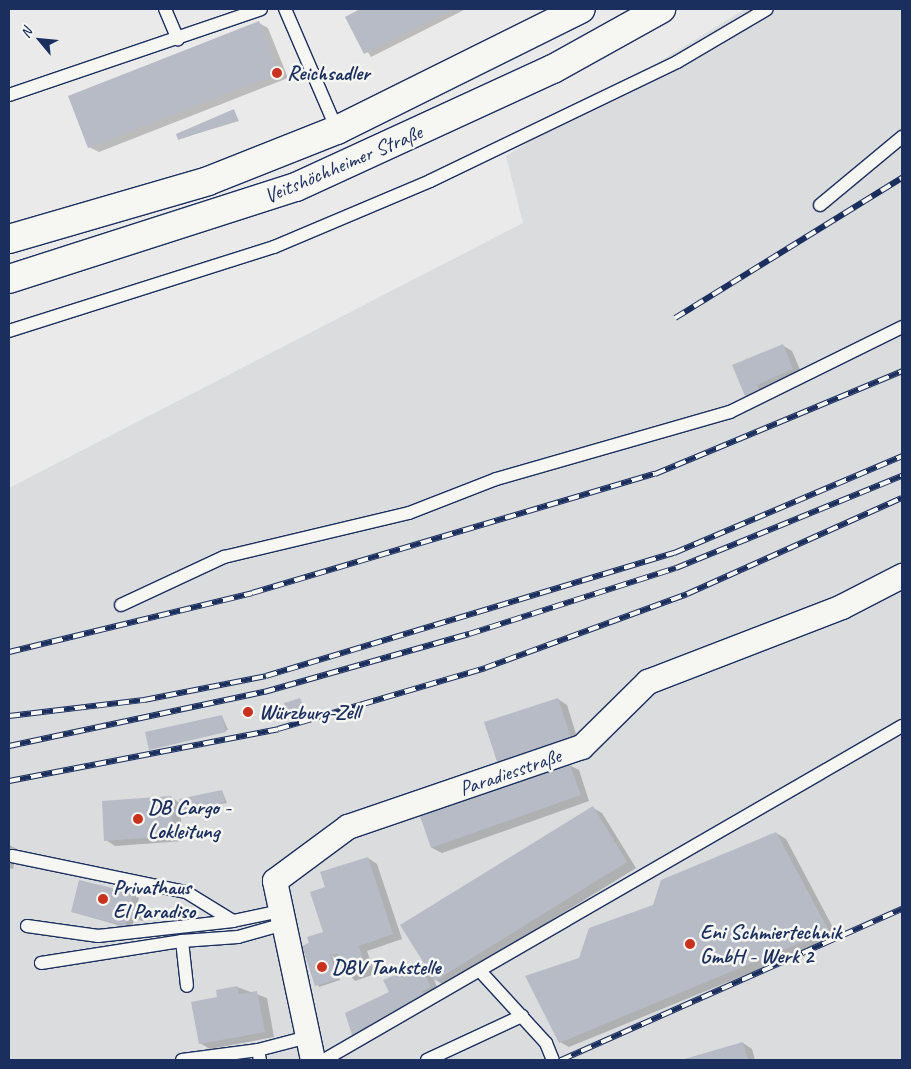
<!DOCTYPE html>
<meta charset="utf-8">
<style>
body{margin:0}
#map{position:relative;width:911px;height:1069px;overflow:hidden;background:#e9eae9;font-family:Caveat,sans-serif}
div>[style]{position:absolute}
.built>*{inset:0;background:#dadcde}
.shadow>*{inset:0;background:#0003}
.building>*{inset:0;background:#b6bbc6}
.roads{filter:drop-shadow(1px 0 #1b2f5e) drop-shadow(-1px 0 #1b2f5e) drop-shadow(0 1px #1b2f5e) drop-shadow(0 -1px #1b2f5e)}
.lane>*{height:12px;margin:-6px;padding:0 6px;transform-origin:6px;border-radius:6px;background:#f6f6f2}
.street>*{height:24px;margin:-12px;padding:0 12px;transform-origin:12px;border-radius:12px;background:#f6f6f2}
.highway>*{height:28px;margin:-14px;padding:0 14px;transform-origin:14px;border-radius:14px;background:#f6f6f2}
.rail>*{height:5.5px;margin-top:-2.75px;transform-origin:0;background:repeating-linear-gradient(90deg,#f6f6f2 0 11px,#1b2f5e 0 22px);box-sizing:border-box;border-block:1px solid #1b2f5e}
.dots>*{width:14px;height:14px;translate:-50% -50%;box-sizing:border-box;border:2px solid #f6f6f2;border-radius:50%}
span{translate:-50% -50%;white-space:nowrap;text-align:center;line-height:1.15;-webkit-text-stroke:5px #f6f6f2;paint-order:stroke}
.poi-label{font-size:21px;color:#1b2f5e;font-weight:700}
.left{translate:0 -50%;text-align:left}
.street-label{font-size:21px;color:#1b2f5e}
.frame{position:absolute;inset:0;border:10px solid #1b2f5e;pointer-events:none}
.north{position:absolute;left:15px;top:15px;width:50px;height:50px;-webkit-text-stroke:4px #f6f6f2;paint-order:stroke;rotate:298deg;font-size:14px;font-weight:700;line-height:20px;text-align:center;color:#1b2f5e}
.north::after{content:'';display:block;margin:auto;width:18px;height:22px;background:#1b2f5e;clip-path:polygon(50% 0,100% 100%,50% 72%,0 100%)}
</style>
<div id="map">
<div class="built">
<div style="clip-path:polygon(745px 9px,902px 9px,902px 1060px,9px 1060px,9px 488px,523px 223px,506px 156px)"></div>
</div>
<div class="shadow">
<div style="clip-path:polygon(363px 9px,466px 9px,371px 57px,346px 17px)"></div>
<div style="clip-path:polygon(259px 23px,268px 28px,288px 78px,99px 152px,89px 147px)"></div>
<div style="clip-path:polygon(234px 110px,239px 121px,179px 139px)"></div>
<div style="clip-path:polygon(782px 345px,792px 351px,802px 374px,756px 400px,746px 395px)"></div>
<div style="clip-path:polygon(300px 699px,305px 709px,287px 711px)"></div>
<div style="clip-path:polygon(558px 699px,567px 705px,581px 750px,509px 773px)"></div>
<div style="clip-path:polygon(222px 716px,228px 730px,150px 748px,146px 733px)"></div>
<div style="clip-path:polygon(569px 765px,579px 770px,589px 801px,442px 853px,432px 848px,421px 817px)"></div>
<div style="clip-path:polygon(222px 791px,227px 803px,180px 809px,183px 841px,115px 846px,106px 840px,171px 797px,181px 804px)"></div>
<div style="clip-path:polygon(593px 808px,602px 813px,636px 868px,445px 986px,433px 978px,440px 993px,346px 1014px,391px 993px,420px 966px,432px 973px)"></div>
<div style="clip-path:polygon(776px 833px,786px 839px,838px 937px,569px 1047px,560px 1042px,580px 959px,654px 906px)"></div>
<div style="clip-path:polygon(9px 845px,17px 849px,13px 869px,9px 868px)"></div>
<div style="clip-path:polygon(368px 858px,377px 864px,402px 939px,367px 951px,375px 974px,355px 981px,332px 955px,340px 980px,319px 987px,303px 946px,325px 935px,327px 888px)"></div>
<div style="clip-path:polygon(133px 894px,139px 898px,136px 908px,145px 912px,143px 921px,134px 919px,132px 929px,72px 912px)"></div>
<div style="clip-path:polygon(237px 987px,267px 998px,274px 1037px,210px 1049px,200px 1043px,219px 998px)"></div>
<div style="clip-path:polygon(743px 1043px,752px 1049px,755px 1060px,684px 1060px)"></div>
</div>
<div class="building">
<div style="clip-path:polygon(360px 9px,454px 9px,364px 54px,345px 17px)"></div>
<div style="clip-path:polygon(259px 21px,279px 73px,88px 148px,68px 96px)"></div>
<div style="clip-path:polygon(234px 109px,237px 120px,178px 140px,176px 134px)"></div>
<div style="clip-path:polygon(783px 344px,793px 369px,757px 385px,759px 390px,745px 396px,732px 365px)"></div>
<div style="clip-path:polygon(300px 698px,303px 707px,286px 712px,284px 703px)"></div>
<div style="clip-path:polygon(558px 698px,573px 744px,499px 768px,484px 722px)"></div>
<div style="clip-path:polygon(222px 715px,226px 732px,149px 750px,145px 732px)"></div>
<div style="clip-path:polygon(569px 763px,581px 795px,431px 848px,420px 816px)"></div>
<div style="clip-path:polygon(222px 790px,225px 802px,182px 811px,179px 799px)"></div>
<div style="clip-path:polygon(171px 796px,173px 836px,104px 841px,102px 801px)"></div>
<div style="clip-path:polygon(593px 806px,627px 862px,435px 981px,400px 925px)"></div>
<div style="clip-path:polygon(776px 832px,829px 931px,559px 1043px,525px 976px,579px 958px,589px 928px,653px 905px,661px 880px)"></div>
<div style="clip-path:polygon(368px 857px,393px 934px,359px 946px,366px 969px,345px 976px,337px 953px,330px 955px,338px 979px,315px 986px,302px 946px,309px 943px,307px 937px,323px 932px,310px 892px,325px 887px,320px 872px)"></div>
<div style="clip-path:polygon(79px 880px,133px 893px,130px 906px,139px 908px,137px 919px,128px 917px,126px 926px,71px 912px)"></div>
<div style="clip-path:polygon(420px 965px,431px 987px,422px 991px,424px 996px,353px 1038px,345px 1013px,389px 992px,383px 980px)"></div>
<div style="clip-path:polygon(237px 986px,239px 994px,257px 991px,265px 1032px,199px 1044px,191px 1002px,217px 997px,216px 990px)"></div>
<div style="clip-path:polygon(743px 1042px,748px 1060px,681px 1060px)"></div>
</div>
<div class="roads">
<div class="lane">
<div style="left:165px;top:9px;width:33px;rotate:67deg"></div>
<div style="left:285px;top:9px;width:132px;rotate:66.7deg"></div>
<div style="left:9px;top:95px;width:266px;rotate:-18.8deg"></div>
<div style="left:820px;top:205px;width:107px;rotate:-39.7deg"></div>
<div style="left:9px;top:331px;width:278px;rotate:-17.6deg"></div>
<div style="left:274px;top:247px;width:169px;rotate:-22.9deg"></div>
<div style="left:430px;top:181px;width:274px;rotate:-25.7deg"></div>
<div style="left:677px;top:62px;width:104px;rotate:-30.5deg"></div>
<div style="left:121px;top:605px;width:114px;rotate:-25deg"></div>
<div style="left:224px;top:557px;width:190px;rotate:-13.4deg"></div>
<div style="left:409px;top:513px;width:93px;rotate:-21.3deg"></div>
<div style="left:496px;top:479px;width:243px;rotate:-16deg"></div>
<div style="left:730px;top:412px;width:192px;rotate:-26.3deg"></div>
<div style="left:12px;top:856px;width:178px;rotate:11.7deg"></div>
<div style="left:186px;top:892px;width:55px;rotate:31.7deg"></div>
<div style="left:27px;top:926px;width:72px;rotate:8deg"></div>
<div style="left:98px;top:936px;width:136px;rotate:-6.3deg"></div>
<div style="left:233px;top:921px;width:48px;rotate:-12deg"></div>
<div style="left:182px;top:941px;width:45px;rotate:83.7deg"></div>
<div style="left:41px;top:963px;width:143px;rotate:-8.9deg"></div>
<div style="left:182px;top:941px;width:56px;rotate:-4.1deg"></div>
<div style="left:238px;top:937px;width:48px;rotate:-15.8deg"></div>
<div style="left:480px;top:971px;width:98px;rotate:47.5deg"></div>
<div style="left:546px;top:1043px;width:18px;rotate:68deg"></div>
<div style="left:258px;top:1050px;width:52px;rotate:-14.6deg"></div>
<div style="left:182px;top:1060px;width:77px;rotate:-7.5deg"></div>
<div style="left:258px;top:1050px;width:10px;rotate:79deg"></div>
<div style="left:324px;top:1060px;width:668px;rotate:-30.02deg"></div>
<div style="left:427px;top:1060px;width:105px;rotate:-24.9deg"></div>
</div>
<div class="street">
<div style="left:313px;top:1060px;width:183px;rotate:-102deg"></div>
<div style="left:275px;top:881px;width:91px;rotate:-36.5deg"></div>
<div style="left:348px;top:827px;width:247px;rotate:-18.9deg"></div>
<div style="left:582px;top:747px;width:93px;rotate:-44.6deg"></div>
<div style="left:648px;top:682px;width:208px;rotate:-21.1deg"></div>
<div style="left:842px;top:607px;width:68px;rotate:-27.3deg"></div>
</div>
<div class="highway">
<div style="left:9px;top:239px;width:207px;rotate:-16.2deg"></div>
<div style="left:208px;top:181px;width:139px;rotate:-21.6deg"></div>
<div style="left:337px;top:130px;width:272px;rotate:-26.4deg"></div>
<div style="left:9px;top:279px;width:301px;rotate:-17.8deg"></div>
<div style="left:296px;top:187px;width:283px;rotate:-24.7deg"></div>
<div style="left:553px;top:69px;width:124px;rotate:-29.1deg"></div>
</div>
</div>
<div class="rail">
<div style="left:675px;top:318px;width:267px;rotate:-31.7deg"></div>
<div style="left:9px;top:652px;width:250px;rotate:-13.6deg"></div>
<div style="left:252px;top:593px;width:420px;rotate:-16.5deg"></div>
<div style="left:655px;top:474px;width:268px;rotate:-22.6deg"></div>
<div style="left:9px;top:716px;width:136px;rotate:-6.8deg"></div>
<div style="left:144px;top:700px;width:124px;rotate:-11.1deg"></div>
<div style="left:266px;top:676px;width:426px;rotate:-16.8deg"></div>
<div style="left:674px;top:553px;width:248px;rotate:-23deg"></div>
<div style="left:9px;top:746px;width:261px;rotate:-12deg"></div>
<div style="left:264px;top:692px;width:213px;rotate:-15.8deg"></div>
<div style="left:469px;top:634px;width:217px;rotate:-17.7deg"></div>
<div style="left:676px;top:568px;width:244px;rotate:-22.2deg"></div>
<div style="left:9px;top:781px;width:274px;rotate:-10.9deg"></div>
<div style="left:278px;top:729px;width:216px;rotate:-16.4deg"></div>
<div style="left:485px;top:668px;width:215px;rotate:-20.1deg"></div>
<div style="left:687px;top:594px;width:235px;rotate:-24.1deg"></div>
<div style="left:561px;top:1060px;width:373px;rotate:-23.9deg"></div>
</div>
<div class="dots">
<div style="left:277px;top:73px;background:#c8321e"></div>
<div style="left:248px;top:712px;background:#c8321e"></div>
<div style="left:138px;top:819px;background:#c8321e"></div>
<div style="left:103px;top:899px;background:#c8321e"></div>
<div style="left:690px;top:944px;background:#c8321e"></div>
<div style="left:322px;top:967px;background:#c8321e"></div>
</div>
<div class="poi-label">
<span class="left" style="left:287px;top:73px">Reichsadler</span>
<span class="left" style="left:259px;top:712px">Würzburg-Zell</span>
<span class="left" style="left:148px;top:819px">DB Cargo -<br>Lokleitung</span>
<span class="left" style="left:113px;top:899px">Privathaus<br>El Paradiso</span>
<span class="left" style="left:700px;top:944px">Eni Schmiertechnik<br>GmbH - Werk 2</span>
<span class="left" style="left:332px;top:967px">DBV Tankstelle</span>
</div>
<div class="street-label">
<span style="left:343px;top:164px;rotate:-23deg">Veitshöchheimer Straße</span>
<span style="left:510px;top:772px;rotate:-19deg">Paradiesstraße</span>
</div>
<div class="frame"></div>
<div class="north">N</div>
</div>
